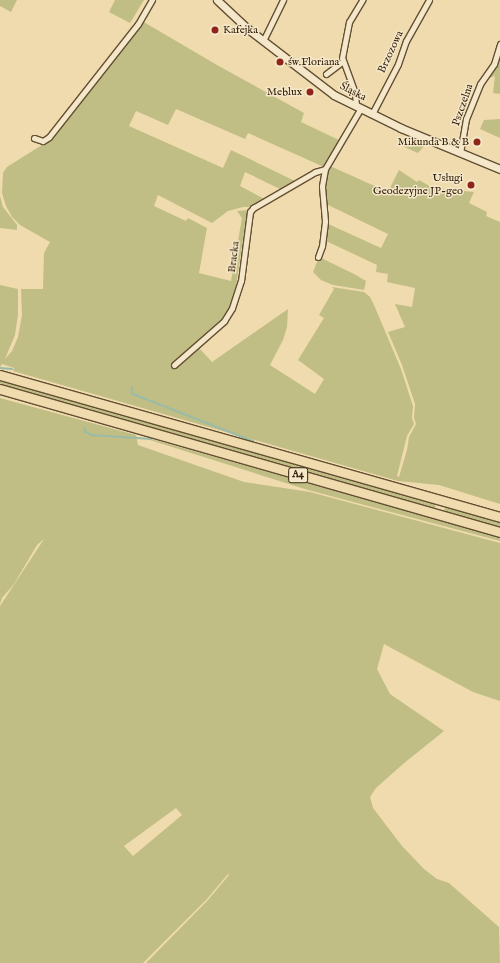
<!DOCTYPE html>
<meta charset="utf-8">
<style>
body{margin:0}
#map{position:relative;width:500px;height:963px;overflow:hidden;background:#efdbad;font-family:"IM FELL English",serif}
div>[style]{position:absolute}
.green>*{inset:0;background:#c0be85}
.stream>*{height:1.5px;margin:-0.75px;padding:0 0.75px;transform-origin:0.75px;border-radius:0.75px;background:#9abba8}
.roads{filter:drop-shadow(1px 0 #644f34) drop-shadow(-1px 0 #644f34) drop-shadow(0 1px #644f34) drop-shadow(0 -1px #644f34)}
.minor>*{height:5px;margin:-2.5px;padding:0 2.5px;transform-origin:2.5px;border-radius:2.5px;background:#f5e8ca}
.secondary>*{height:7px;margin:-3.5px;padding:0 3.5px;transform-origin:3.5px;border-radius:3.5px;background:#f5e8ca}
.motorway>*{height:9px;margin:-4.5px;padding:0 4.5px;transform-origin:4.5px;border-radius:4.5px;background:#efdbad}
.dots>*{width:11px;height:11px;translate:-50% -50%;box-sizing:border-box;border:2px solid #f5e8ca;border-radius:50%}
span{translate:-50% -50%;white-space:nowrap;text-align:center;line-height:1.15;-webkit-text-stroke:3px #f5e8ca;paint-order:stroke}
.shield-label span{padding:1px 3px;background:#f5e8ca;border:1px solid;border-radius:3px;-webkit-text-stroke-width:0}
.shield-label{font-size:10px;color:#36200c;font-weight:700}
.poi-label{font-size:11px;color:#36200c}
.left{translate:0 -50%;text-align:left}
.right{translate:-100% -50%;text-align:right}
.street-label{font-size:11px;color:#36200c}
</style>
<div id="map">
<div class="green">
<div style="clip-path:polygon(0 0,17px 0,11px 12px,0 6px)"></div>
<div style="clip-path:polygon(115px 0,144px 0,130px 23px,109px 12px)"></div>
<div style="clip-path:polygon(142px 21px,217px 65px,304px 113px,301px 122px,339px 140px,324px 167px,248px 133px,245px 139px,176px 109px,168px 125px,136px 111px,129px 126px,223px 168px,231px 150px,297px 182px,282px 190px,245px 172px,240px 186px,266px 200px,253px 207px,243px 207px,228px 211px,212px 223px,158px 195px,154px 206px,186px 221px,188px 218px,207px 228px,199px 273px,231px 281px,242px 218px,237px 211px,250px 210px,246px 219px,235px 293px,226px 316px,198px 347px,212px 362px,288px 309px,287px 327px,283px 340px,270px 365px,315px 394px,324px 379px,298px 360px,324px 318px,319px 315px,334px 289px,332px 287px,364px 292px,370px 297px,374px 305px,401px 369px,413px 406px,412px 418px,414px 424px,407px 436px,397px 476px,399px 477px,407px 450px,409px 437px,416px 424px,414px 418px,415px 404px,402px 365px,388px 332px,405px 327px,395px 304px,412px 307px,415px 288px,387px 282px,388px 274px,376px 272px,377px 265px,324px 240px,326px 223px,381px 248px,388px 234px,324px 203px,323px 187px,327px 172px,330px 166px,388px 192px,399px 170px,417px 182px,419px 180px,433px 188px,474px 192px,469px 203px,487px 212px,486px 216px,500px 222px,500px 504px,439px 485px,398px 481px,13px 371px,14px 368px,2px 364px,0 367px,0 285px,18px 289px,18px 315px,15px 335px,5px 359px,12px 351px,18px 337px,22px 315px,21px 289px,43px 289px,44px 253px,50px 242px,20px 225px,12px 217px,6px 206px,2px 193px,3px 173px,7px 167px,50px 140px)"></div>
<div style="clip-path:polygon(497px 59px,500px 60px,500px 94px,493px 93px,495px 76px,486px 79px)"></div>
<div style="clip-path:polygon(500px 119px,500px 138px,480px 129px,484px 120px)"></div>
<div style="clip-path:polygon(406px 137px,425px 145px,418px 153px,400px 145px)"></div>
<div style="clip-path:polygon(0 196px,3px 207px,17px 225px,17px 230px,0 228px)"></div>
<div style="clip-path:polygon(319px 257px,354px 274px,366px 281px,364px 290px,333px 285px,321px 280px,313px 272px)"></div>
<div style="clip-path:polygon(0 378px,433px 502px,436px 507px,431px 509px,0 386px)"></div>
<div style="clip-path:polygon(evenodd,0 398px,136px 435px,138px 445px,244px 482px,310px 492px,500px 543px,500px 701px,473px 692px,384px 644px,377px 669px,390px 694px,444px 731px,403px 764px,376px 788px,370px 797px,373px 808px,402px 846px,424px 869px,437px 879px,449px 883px,499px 927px,500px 963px,146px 963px,208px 900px,229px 875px,228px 874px,207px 899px,143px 963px,0 963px,0 606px,44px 539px,37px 545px,14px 584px,2px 598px,0 604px,0 398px,176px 808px,182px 815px,133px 856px,124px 846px,176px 808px)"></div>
<div style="clip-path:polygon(151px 439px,500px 537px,500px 541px,308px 490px,150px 440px)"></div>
<div style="clip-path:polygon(450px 506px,500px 521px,500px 528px,447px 513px,444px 509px)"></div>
</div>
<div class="stream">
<div style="left:0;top:368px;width:12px;rotate:5deg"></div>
<div style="left:132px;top:387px;width:7px;rotate:82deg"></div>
<div style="left:133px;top:394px;width:129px;rotate:21.4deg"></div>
<div style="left:85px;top:428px;width:4px;rotate:76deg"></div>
<div style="left:86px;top:432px;width:7px;rotate:27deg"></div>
<div style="left:92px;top:435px;width:59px;rotate:3.9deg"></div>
</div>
<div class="roads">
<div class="minor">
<div style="left:263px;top:41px;width:46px;rotate:-64deg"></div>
<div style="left:326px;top:74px;width:21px;rotate:-37deg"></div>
<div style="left:356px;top:106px;width:13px;rotate:-94deg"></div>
<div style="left:355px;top:93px;width:37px;rotate:-110deg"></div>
<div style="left:342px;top:58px;width:37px;rotate:-79deg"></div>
<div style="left:349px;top:22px;width:26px;rotate:-59deg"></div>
<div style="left:372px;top:114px;width:56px;rotate:-62.5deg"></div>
<div style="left:398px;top:64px;width:24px;rotate:-71deg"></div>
<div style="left:406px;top:41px;width:47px;rotate:-60.7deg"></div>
<div style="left:34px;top:138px;width:9px;rotate:18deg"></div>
<div style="left:43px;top:141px;width:7px;rotate:-34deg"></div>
<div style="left:49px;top:137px;width:144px;rotate:-51.8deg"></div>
<div style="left:138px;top:24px;width:28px;rotate:-60deg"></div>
<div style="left:460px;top:153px;width:35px;rotate:-80deg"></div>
<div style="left:466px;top:119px;width:38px;rotate:-68deg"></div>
<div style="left:480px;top:84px;width:24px;rotate:-55deg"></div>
<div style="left:494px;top:64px;width:21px;rotate:-73deg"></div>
<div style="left:318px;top:257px;width:12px;rotate:-70deg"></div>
<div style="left:322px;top:246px;width:25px;rotate:-83deg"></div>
<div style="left:325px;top:221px;width:35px;rotate:-95deg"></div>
<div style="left:322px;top:186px;width:17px;rotate:-80deg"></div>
<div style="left:174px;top:365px;width:67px;rotate:-41.3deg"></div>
<div style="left:224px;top:321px;width:15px;rotate:-58deg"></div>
<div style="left:232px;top:308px;width:28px;rotate:-72deg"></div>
<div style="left:241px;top:281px;width:70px;rotate:-82.6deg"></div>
<div style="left:250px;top:212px;width:5px;rotate:-53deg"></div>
<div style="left:253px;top:208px;width:72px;rotate:-30.1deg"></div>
<div style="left:315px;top:172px;width:10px;rotate:-17deg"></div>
<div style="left:325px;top:169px;width:71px;rotate:-59.5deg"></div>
</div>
<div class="secondary">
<div style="left:217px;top:0;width:42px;rotate:43.1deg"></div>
<div style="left:248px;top:29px;width:108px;rotate:37.5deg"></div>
<div style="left:334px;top:95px;width:75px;rotate:26.2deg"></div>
<div style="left:401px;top:128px;width:107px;rotate:22.5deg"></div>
</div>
<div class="motorway">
<div style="left:0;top:375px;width:520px;rotate:15.85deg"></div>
<div style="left:0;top:389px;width:520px;rotate:15.96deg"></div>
</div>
</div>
<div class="dots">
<div style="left:215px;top:30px;background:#8f2418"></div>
<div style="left:280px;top:62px;background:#8f2418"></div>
<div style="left:310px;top:92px;background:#8f2418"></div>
<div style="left:477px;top:142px;background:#8f2418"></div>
<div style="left:471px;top:185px;background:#8f2418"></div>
</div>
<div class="shield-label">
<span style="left:298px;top:475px">A4</span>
</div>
<div class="poi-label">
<span class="left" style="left:223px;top:30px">Kafejka</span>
<span class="left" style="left:288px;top:62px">św.Floriana</span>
<span class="right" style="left:302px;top:92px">Meblux</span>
<span class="right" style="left:469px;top:142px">Mikunda B &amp; B</span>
<span class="right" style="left:463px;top:185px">Usługi<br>Geodezyjne JP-geo</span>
</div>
<div class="street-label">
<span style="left:391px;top:52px;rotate:-65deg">Brzozowa</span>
<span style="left:353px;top:92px;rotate:27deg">Śląska</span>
<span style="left:463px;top:105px;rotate:-71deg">Pszczelna</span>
<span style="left:234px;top:257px;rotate:-83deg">Bracka</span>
</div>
</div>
